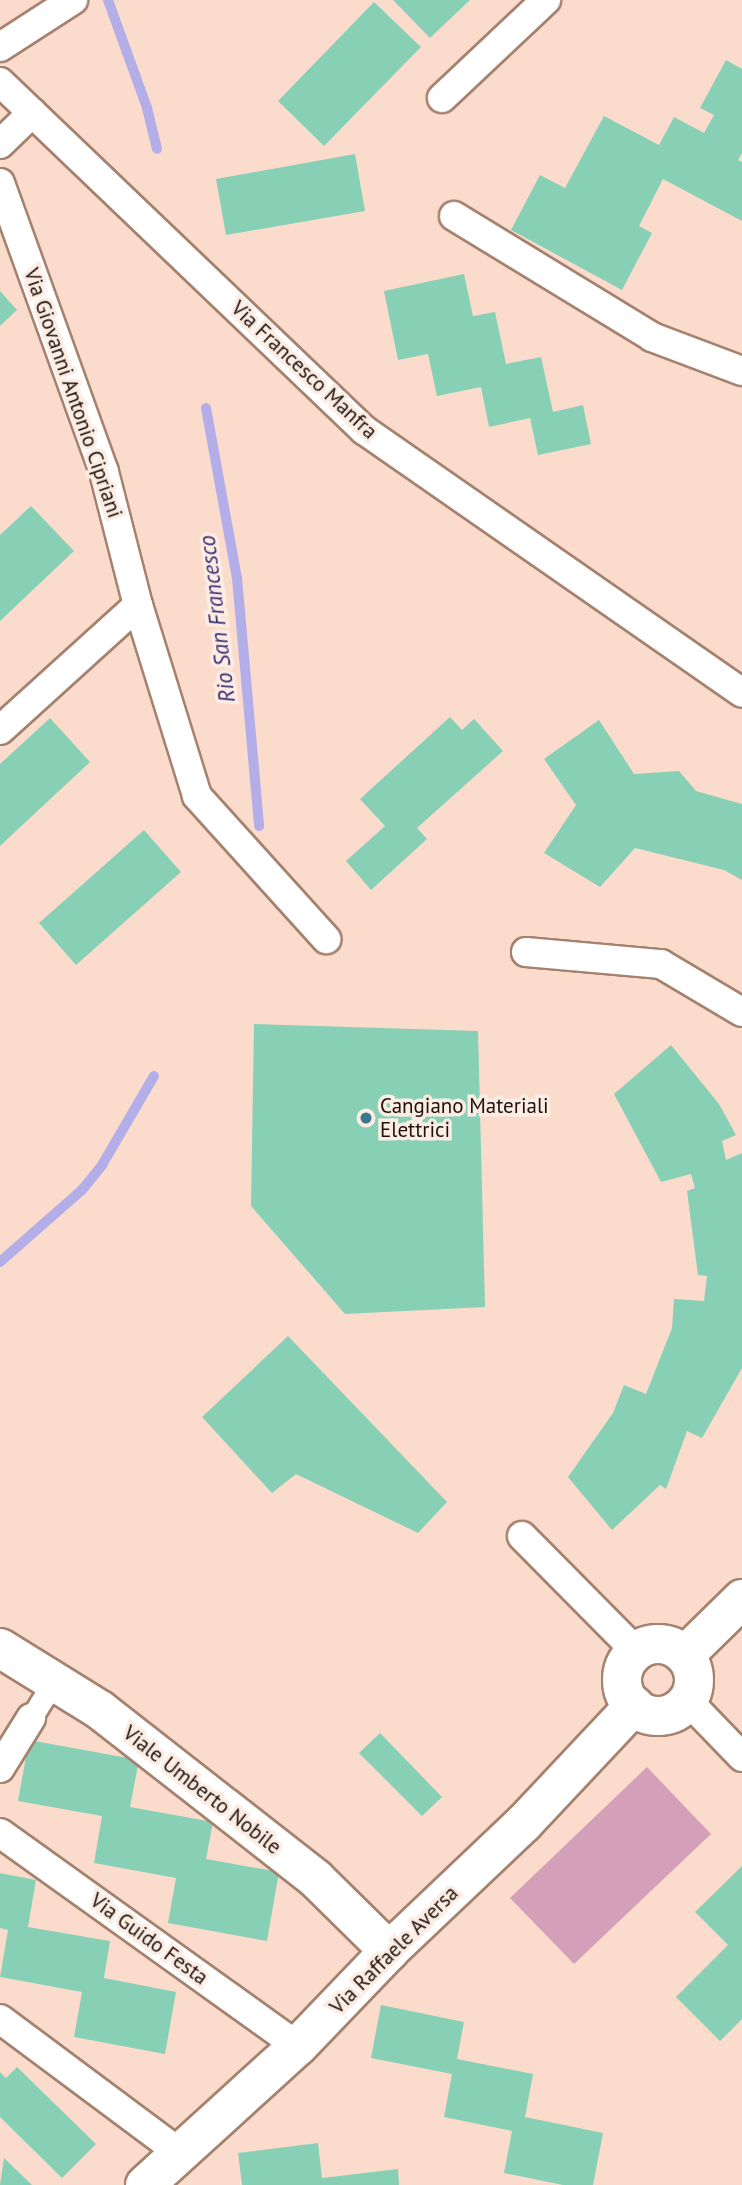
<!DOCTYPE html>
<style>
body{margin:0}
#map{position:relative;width:742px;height:2185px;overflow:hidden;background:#fbdccc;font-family:"PT Sans",sans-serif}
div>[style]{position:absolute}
.green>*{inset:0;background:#d4a0b9}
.stream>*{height:10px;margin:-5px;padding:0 5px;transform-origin:5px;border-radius:5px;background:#b3ade8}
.building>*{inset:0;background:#87d0b5}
.roads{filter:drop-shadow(2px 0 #a5826f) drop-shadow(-2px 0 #a5826f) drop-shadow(0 2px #a5826f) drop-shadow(0 -2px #a5826f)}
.pedestrian>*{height:21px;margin:-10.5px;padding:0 10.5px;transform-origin:10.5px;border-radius:10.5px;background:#fff}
.minor>*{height:28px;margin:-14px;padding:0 14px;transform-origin:14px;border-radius:14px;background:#fff}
.secondary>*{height:38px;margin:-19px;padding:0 19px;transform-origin:19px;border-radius:19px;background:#fff}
.secondary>.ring{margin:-19px;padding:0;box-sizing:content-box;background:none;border:38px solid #fff;border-radius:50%}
.dots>*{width:19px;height:19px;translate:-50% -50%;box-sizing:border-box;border:4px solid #fcede4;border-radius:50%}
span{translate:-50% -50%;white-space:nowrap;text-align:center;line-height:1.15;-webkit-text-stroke:7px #fcede4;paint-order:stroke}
.street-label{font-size:21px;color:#1e110a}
.poi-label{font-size:21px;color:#1e110a}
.left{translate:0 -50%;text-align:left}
.water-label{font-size:23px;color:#3c2e73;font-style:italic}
</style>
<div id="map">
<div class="green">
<div style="clip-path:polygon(647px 1767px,711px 1834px,574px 1964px,510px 1898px)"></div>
</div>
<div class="stream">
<div style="left:108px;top:0;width:115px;rotate:70.1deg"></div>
<div style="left:147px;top:108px;width:42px;rotate:76.3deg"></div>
<div style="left:206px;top:408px;width:173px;rotate:79.7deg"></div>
<div style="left:237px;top:578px;width:249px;rotate:84.9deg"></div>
<div style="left:0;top:1262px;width:109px;rotate:-41.3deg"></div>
<div style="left:82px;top:1190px;width:32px;rotate:-51deg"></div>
<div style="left:102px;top:1165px;width:103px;rotate:-59.7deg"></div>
</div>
<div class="building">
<div style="clip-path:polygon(393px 0,470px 0,430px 38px)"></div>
<div style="clip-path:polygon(374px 2px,421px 47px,324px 146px,278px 101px)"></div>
<div style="clip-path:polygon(726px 60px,742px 69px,742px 153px,738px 160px,742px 162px,742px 221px,663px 179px,639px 226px,652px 233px,622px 290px,511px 230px,540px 175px,565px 188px,604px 116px,659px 145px,674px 117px,704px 133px,714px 115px,700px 108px)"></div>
<div style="clip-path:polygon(355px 154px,365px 211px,226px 235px,216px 179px)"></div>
<div style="clip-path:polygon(464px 274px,473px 316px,495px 312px,506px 364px,541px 357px,553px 412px,583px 405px,591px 444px,538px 455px,530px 418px,489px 427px,481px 387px,437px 396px,428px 354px,398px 360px,384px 291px)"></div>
<div style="clip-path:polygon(0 291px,17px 310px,0 326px)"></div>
<div style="clip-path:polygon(31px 506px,74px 551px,0 621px,0 535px)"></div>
<div style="clip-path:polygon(450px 717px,462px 730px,474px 719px,503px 751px,417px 828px,427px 839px,371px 890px,346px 861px,385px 826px,360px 799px)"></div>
<div style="clip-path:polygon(50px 718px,90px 762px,0 846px,0 764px)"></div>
<div style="clip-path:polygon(599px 720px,634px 774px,679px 771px,696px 791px,742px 804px,742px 880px,724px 870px,635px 848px,600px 887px,544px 853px,576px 805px,544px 759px)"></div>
<div style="clip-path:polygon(144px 830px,181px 872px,76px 965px,39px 923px)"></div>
<div style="clip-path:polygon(254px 1024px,478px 1031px,485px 1307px,345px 1314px,251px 1206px)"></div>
<div style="clip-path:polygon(671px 1045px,719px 1104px,736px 1135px,722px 1141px,726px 1160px,742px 1153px,742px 1368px,702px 1438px,687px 1431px,666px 1489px,660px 1485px,612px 1530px,568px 1477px,613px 1413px,624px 1385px,646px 1394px,672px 1328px,674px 1299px,704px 1301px,707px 1276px,698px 1275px,687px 1191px,695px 1188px,691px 1174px,661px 1182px,614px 1094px)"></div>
<div style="clip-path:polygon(288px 1336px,447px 1502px,418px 1533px,296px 1474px,272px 1493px,202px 1417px)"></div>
<div style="clip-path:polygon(380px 1733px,442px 1797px,422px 1816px,359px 1753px)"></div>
<div style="clip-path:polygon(29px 1740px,139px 1760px,130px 1807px,213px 1822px,206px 1859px,279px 1872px,267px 1941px,168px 1923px,176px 1878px,94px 1863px,102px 1816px,18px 1801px)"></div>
<div style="clip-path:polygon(742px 1866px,742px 2019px,720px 2041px,676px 1997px,728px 1945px,695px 1912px)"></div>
<div style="clip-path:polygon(0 1873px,36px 1880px,28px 1927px,110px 1941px,104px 1978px,176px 1992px,165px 2054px,74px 2037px,82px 1992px,0 1977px,8px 1930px,0 1928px)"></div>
<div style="clip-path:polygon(381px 2005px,464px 2022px,457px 2059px,533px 2074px,525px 2117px,603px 2133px,593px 2185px,563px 2185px,504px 2173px,512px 2131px,444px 2117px,452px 2074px,371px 2058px)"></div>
<div style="clip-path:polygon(17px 2067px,96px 2144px,62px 2178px,0 2117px,0 2072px,6px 2078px)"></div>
<div style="clip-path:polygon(318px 2143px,322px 2178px,398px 2169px,399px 2185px,242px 2185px,238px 2153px)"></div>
<div style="clip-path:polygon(4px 2158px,32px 2185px,0 2185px)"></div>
</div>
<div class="roads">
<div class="pedestrian">
<div style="left:31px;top:1718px;width:44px;rotate:-58.1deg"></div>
</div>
<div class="minor">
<div style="left:0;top:47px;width:87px;rotate:-32.8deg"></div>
<div style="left:0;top:82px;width:504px;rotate:43.71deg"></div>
<div style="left:364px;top:430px;width:460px;rotate:34.8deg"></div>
<div style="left:442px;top:98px;width:143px;rotate:-43.3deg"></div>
<div style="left:0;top:144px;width:45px;rotate:-44.1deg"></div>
<div style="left:0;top:183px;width:307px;rotate:70.2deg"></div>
<div style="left:104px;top:472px;width:137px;rotate:75.7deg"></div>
<div style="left:138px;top:605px;width:186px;rotate:137.8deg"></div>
<div style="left:454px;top:216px;width:232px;rotate:31.4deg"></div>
<div style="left:652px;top:337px;width:96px;rotate:20.7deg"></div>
<div style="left:138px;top:605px;width:200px;rotate:72.8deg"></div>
<div style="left:197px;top:796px;width:193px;rotate:47.9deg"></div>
<div style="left:526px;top:952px;width:136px;rotate:5.1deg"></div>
<div style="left:661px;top:964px;width:94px;rotate:30.7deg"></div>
<div style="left:522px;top:1536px;width:162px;rotate:45.3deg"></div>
<div style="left:688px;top:1701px;width:78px;rotate:46deg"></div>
<div style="left:0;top:1768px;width:59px;rotate:-58.2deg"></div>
<div style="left:0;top:1833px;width:366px;rotate:35.6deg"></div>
<div style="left:0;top:2019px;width:226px;rotate:36.7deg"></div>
</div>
<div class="secondary">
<div class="ring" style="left:622px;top:1644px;width:34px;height:34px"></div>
<div style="left:0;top:1648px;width:118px;rotate:31.8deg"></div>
<div style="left:100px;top:1710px;width:274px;rotate:38deg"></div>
<div style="left:316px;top:1879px;width:103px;rotate:44.6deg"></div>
<div style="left:685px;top:1655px;width:80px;rotate:-44.5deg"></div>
<div style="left:145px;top:2185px;width:207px;rotate:-42.3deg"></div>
<div style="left:298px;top:2046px;width:132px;rotate:-46.2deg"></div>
<div style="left:389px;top:1951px;width:186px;rotate:-43.5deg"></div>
<div style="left:524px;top:1823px;width:161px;rotate:-46.8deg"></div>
</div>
</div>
<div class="dots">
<div style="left:366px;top:1118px;background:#3b758e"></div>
</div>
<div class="street-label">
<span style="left:304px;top:370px;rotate:43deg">Via Francesco Manfra</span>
<span style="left:73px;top:393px;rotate:71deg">Via Giovanni Antonio Cipriani</span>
<span style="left:202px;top:1790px;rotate:38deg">Viale Umberto Nobile</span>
<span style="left:149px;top:1939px;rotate:36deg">Via Guido Festa</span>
<span style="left:394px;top:1950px;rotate:-45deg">Via Raffaele Aversa</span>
</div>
<div class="poi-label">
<span class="left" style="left:380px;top:1118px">Cangiano Materiali<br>Elettrici</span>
</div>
<div class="water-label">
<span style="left:217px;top:619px;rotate:-97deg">Rio San Francesco</span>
</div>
</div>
